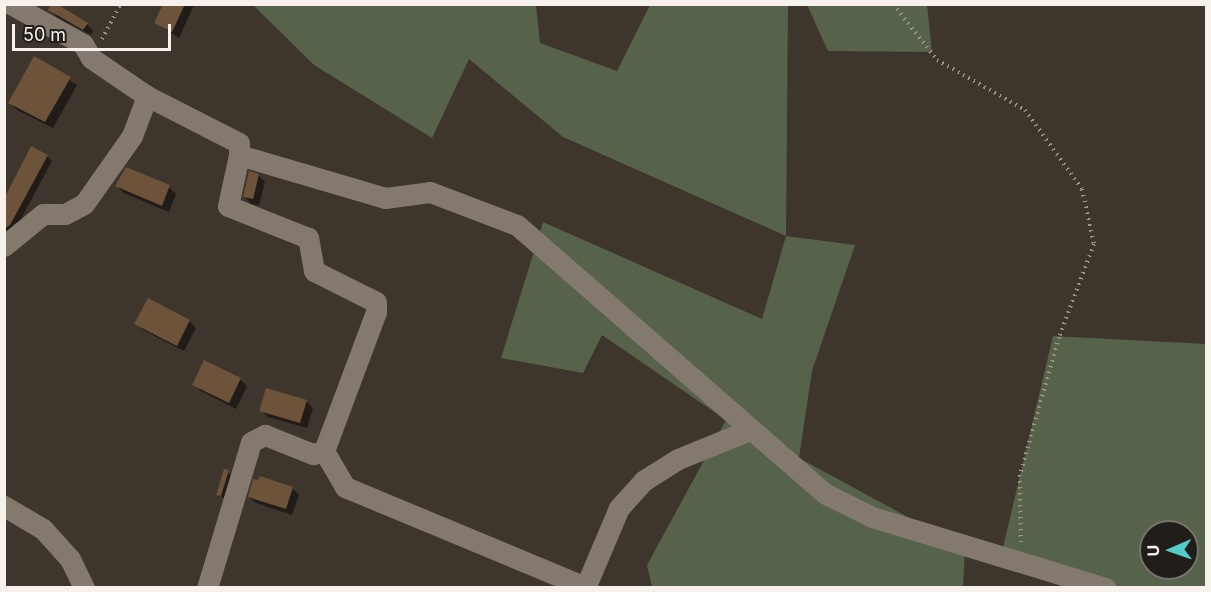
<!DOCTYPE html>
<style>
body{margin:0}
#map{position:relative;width:1211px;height:592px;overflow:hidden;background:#3e352c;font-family:Inter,sans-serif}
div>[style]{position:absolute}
.green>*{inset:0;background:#566249}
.shadow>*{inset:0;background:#0007}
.building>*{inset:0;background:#6c5339}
.path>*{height:4px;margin-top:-2px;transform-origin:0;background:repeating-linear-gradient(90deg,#9d958e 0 1.5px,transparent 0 6px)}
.street>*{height:21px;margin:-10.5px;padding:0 10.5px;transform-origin:10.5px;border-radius:10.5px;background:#83796f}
span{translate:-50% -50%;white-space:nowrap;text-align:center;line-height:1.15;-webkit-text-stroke:4.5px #211d19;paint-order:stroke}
.frame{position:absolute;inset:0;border:6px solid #f7f1ec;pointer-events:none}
.north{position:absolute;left:1139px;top:520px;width:60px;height:60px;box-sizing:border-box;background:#211d19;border:2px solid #77726d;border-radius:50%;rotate:268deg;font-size:16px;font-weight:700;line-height:24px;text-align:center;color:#f7f1ec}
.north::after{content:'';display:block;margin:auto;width:21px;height:27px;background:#53cdca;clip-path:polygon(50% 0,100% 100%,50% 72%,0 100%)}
.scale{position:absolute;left:12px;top:24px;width:159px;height:27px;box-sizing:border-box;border:3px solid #f7f1ec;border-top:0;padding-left:8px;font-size:18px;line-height:21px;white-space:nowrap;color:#f7f1ec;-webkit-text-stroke:4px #211d19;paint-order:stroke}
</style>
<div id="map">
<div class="green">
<div style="clip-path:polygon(253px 5px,536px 5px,540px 43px,617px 71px,650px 5px,788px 5px,786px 236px,855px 245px,812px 371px,799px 458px,965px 548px,963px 587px,652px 587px,647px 565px,726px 420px,602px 335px,583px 373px,501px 358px,543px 222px,762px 319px,786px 236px,563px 137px,469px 59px,432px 138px,314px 65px)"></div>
<div style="clip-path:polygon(807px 5px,927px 5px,932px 52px,828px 51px)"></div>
<div style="clip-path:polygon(evenodd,1053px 336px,1206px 344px,1206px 587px,1084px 587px,1000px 560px,1053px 336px,1151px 532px,1187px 532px,1187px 568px,1151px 568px,1151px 532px)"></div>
</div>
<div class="shadow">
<div style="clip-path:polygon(165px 4px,194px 5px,179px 38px,156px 23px)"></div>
<div style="clip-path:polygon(50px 10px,87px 24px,93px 31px,91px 35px,57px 17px)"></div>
<div style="clip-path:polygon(35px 58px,77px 85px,53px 128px,17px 110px,10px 103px)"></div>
<div style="clip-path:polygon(47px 156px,52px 161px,15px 230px,4px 239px,4px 196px,7px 197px)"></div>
<div style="clip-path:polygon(258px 175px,265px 182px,259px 205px,251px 204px,245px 197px)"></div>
<div style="clip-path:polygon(117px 186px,169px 187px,176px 194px,169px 212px,124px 193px)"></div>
<div style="clip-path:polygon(189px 321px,196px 328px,184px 351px,143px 330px,136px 323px)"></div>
<div style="clip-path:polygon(240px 379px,247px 386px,236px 409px,201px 391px,194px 385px)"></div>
<div style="clip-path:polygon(306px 401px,313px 408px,307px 428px,268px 417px,261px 410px)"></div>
<div style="clip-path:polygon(228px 472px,231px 475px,224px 498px,218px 494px)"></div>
<div style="clip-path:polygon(292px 488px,299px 495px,292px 515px,256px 503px,249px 497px)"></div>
</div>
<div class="building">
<div style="clip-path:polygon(51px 4px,57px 4px,88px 23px,83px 30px,48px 10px)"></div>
<div style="clip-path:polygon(163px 4px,185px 4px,172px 32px,154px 23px)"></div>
<div style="clip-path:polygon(34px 56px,71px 77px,45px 122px,8px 103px)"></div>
<div style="clip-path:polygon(31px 146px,48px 155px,10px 225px,4px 229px,4px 199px)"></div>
<div style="clip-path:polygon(126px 167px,170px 185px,162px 206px,115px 186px)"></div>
<div style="clip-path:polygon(249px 171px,259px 174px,253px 199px,243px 197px)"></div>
<div style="clip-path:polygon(148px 298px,190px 320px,177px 346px,134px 324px)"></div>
<div style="clip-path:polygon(204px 360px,241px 378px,229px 403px,192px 385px)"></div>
<div style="clip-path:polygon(266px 388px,307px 400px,300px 423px,259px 411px)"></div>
<div style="clip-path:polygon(224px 469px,229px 470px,221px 496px,216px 495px)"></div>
<div style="clip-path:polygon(260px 476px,293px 487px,286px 509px,248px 497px,253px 479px,258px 480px)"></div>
</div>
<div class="path">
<div style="left:893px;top:4px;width:71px;rotate:51.8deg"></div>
<div style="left:937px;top:60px;width:101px;rotate:29.6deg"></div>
<div style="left:1025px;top:110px;width:97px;rotate:54.2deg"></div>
<div style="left:1082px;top:189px;width:56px;rotate:77.7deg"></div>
<div style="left:1094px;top:244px;width:99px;rotate:110.6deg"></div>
<div style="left:1059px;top:337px;width:143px;rotate:105.8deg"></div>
<div style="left:1020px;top:475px;width:67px;rotate:89.1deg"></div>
<div style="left:102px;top:39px;width:40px;rotate:-62deg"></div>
</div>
<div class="street">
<div style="left:11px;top:4px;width:82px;rotate:29.1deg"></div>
<div style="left:83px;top:44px;width:16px;rotate:60deg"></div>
<div style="left:91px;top:58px;width:68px;rotate:34.2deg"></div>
<div style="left:147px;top:96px;width:103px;rotate:27.1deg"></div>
<div style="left:239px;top:143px;width:12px;rotate:90deg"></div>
<div style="left:239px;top:155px;width:152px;rotate:16.4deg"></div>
<div style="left:385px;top:198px;width:45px;rotate:-7.6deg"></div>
<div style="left:430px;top:192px;width:93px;rotate:20.8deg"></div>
<div style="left:517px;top:225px;width:408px;rotate:41.1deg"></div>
<div style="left:824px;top:493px;width:54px;rotate:26.6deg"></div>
<div style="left:872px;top:517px;width:244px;rotate:16.9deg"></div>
<div style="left:4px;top:246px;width:50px;rotate:-39.4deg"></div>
<div style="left:43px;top:214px;width:22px"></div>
<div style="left:65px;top:214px;width:21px;rotate:-28deg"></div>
<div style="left:84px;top:204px;width:83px;rotate:-54.8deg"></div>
<div style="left:132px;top:136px;width:43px;rotate:-69.4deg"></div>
<div style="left:324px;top:451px;width:42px;rotate:59.7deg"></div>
<div style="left:345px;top:487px;width:260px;rotate:22.6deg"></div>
<div style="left:4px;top:506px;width:45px;rotate:30.5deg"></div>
<div style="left:43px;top:529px;width:40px;rotate:48deg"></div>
<div style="left:70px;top:559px;width:32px;rotate:64deg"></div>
<div style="left:207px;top:588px;width:152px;rotate:-73.2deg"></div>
<div style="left:251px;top:442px;width:16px;rotate:-27deg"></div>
<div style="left:265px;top:435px;width:52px;rotate:21.6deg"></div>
<div style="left:313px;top:454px;width:11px;rotate:-15deg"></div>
<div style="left:324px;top:451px;width:148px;rotate:-69.5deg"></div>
<div style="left:376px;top:312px;width:10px;rotate:-90deg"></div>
<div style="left:376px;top:302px;width:69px;rotate:-153.4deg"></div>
<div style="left:314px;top:271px;width:34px;rotate:-100deg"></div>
<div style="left:308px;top:238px;width:86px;rotate:-158.2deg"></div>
<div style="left:228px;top:206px;width:52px;rotate:-77.8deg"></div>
<div style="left:585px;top:588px;width:87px;rotate:-67deg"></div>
<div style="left:619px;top:508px;width:36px;rotate:-48deg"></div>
<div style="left:643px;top:481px;width:41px;rotate:-32.2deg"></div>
<div style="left:678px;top:459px;width:77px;rotate:-22.2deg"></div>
</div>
<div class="frame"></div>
<div class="north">U</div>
<div class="scale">50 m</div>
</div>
